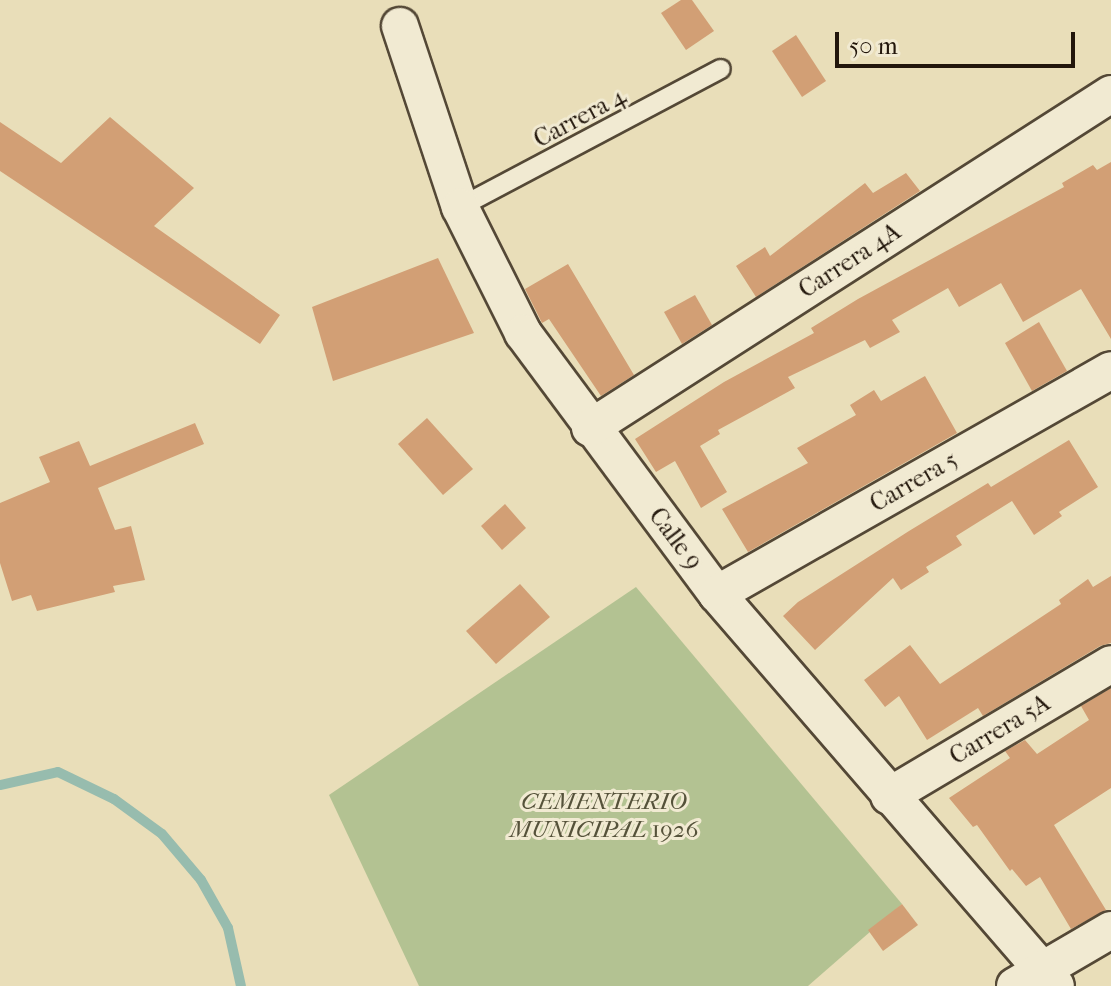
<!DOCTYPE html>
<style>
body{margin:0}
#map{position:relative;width:1111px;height:986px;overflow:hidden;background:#e9deb9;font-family:"IM FELL French Canon",serif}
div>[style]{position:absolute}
.green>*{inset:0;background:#b3c292}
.stream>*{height:10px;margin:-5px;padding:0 5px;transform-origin:5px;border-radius:5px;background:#97bcae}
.building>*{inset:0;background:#d29f75}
.roads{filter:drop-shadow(2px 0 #544836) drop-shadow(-2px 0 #544836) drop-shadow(0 2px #544836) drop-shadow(0 -2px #544836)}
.lane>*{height:18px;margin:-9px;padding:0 9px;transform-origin:9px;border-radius:9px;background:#f1ead2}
.street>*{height:36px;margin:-18px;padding:0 18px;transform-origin:18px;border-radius:18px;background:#f1ead2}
span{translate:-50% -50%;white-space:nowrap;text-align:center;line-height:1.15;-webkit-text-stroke:6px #f1ead2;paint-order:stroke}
.street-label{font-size:24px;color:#22160b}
.park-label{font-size:24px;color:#55523a;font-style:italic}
.scale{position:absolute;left:835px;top:32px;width:240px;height:36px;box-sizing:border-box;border:4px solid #22160b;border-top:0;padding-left:10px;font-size:24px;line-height:28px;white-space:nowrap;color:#22160b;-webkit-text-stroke:6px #f1ead2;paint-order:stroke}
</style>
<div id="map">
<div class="green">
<div style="clip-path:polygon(636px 587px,902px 904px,808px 986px,419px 986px,329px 795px)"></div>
</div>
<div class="stream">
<div style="left:0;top:785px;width:59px;rotate:-12.6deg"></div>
<div style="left:58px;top:772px;width:62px;rotate:25.7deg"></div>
<div style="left:114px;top:799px;width:59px;rotate:36.1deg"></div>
<div style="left:162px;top:834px;width:60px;rotate:49.7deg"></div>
<div style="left:201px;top:880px;width:55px;rotate:60.6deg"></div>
<div style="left:228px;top:928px;width:59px;rotate:77.4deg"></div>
</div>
<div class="building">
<div style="clip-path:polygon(681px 0,692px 0,714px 31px,686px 50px,661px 13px)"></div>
<div style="clip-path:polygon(796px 35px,826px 81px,802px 97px,772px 51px)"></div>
<div style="clip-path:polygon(110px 117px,194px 188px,154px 226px,280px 315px,260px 344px,0 171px,0 122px,61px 163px)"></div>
<div style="clip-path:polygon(1111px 162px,1111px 339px,1081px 289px,1023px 322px,1001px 283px,959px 307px,948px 288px,892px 320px,900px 332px,870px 348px,865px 340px,788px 377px,795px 388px,718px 430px,720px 434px,700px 446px,727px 492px,701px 508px,675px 461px,656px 472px,635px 439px,724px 382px,814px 333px,811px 328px,858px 299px,1064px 187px,1062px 183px,1093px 165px,1097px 170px)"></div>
<div style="clip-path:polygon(906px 173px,920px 191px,756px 297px,736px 266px,765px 247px,770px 256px,865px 183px,873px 193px)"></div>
<div style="clip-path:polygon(438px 258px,474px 333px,333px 381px,312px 307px)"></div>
<div style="clip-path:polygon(568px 264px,634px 375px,601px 396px,549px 319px,542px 323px,525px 289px)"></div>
<div style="clip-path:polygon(695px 295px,712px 325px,682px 344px,664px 312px)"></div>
<div style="clip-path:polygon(1039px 322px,1067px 371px,1032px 391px,1005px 343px)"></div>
<div style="clip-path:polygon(925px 376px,957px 433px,748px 552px,722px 509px,808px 463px,797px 448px,856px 415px,850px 405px,874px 390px,881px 401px)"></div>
<div style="clip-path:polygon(427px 418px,473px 469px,443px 495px,398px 444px)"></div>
<div style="clip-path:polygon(195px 423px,204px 444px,98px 488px,115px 530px,131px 526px,145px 580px,113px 586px,115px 592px,37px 611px,31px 595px,12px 601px,0 563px,0 503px,50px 482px,39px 457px,79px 441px,90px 466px)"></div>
<div style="clip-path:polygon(1069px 440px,1098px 487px,1059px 512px,1062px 516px,1034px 535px,1012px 501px,956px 536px,962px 545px,926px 567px,929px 572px,901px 590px,893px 578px,815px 650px,783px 616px,798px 602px,909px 531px,988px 483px,991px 487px)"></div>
<div style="clip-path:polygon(505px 504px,526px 528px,502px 550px,481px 526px)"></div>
<div style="clip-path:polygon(1111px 576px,1111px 643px,1100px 646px,983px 716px,978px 708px,927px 740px,899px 696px,885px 707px,864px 680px,910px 645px,940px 684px,1061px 604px,1059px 600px,1088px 579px,1093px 587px)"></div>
<div style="clip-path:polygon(520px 584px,550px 617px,496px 664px,466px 631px)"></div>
<div style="clip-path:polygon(1111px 688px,1111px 788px,1054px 825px,1106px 910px,1071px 929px,1040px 877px,1026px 886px,1012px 869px,1010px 871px,977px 825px,973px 827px,949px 798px,1010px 758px,1005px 751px,1025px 740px,1037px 754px,1089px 720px,1081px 706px)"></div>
<div style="clip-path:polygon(902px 904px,918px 925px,883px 951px,868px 930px)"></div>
</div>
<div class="roads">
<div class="lane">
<div style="left:460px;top:207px;width:295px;rotate:-27.9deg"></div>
</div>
<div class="street">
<div style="left:400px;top:26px;width:191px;rotate:71.7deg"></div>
<div style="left:460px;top:207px;width:141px;rotate:63.4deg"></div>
<div style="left:523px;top:333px;width:325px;rotate:53.4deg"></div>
<div style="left:717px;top:594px;width:518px;rotate:49.15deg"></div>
<div style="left:590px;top:428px;width:619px;rotate:-32.66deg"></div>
<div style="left:717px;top:594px;width:453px;rotate:-29.6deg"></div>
<div style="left:889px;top:796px;width:258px;rotate:-30.7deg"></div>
<div style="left:1015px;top:986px;width:111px;rotate:-30.3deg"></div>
</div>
</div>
<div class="street-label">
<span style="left:580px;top:118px;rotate:-28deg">Carrera 4</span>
<span style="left:850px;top:261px;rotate:-33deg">Carrera 4A</span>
<span style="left:914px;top:482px;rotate:-30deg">Carrera 5</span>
<span style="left:675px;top:539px;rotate:53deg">Calle 9</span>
<span style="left:1000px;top:730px;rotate:-31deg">Carrera 5A</span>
</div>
<div class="park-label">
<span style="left:604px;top:816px">CEMENTERIO<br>MUNICIPAL 1926</span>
</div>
<div class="scale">50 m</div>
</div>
